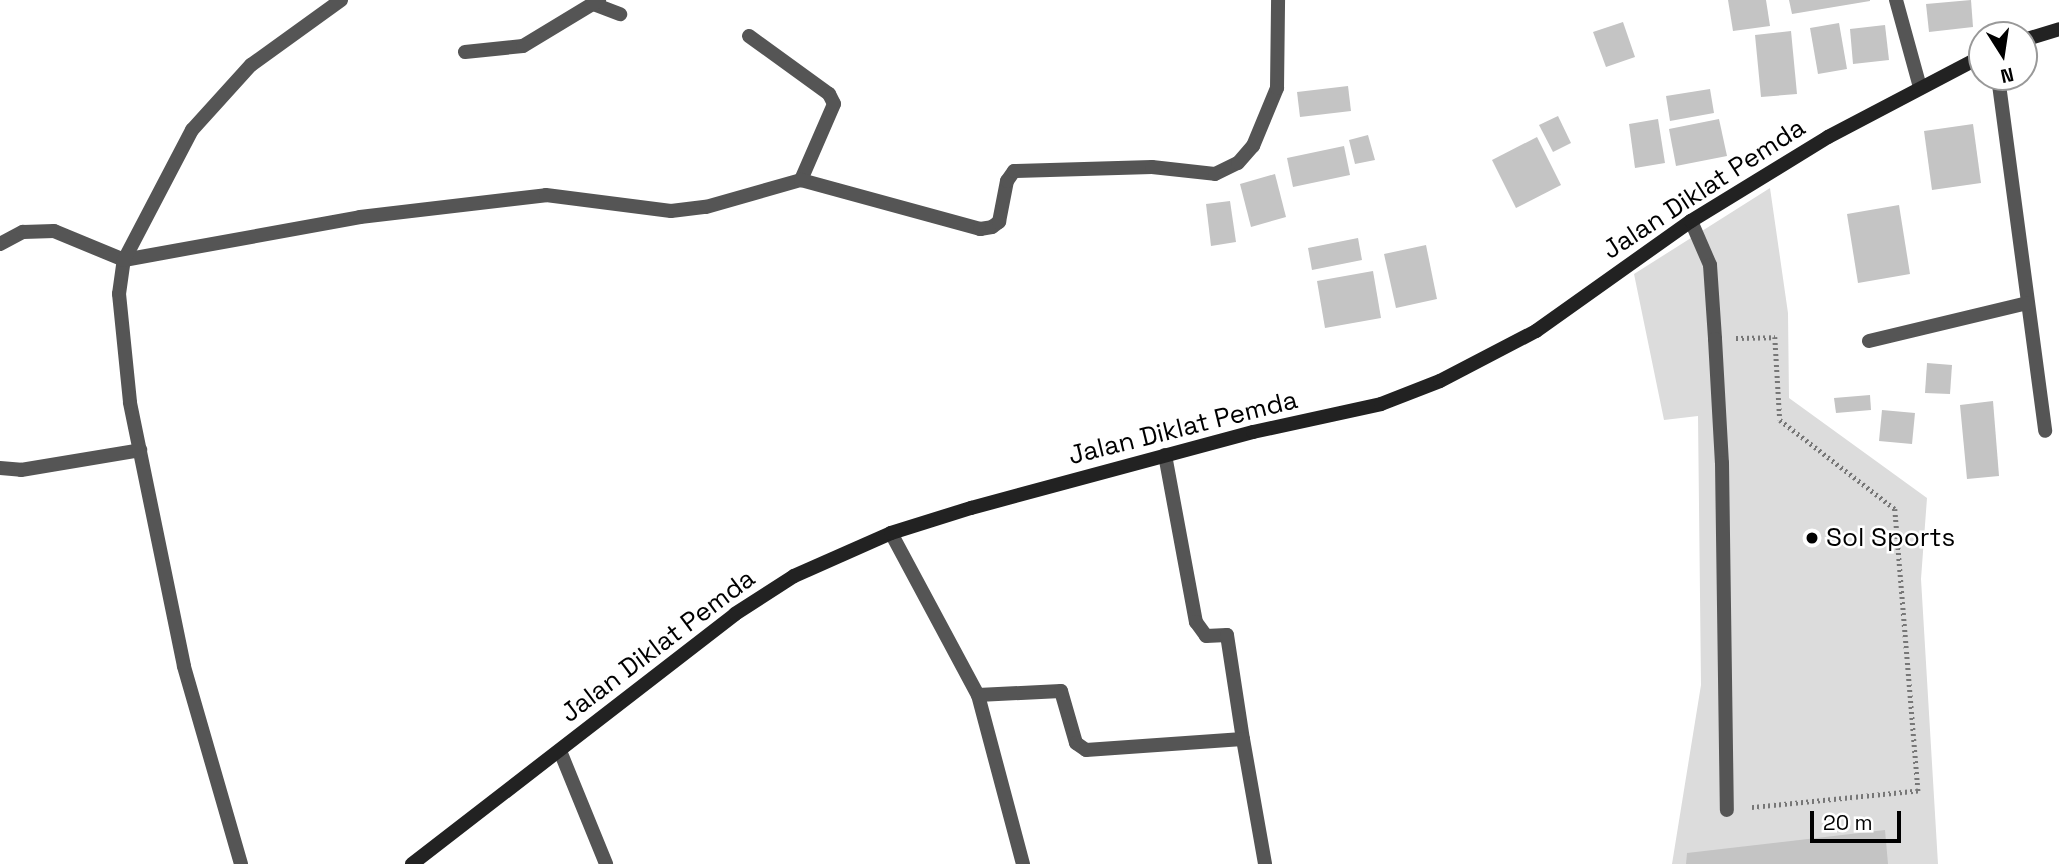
<!DOCTYPE html>
<style>
body{margin:0}
#map{position:relative;width:2059px;height:864px;overflow:hidden;background:#fff;font-family:"Space Grotesk",sans-serif}
div>[style]{position:absolute}
.green>*{inset:0;background:#dcdcdc}
.building>*{inset:0;background:#c4c4c4}
.path>*{height:4.5px;margin-top:-2.25px;transform-origin:0;background:repeating-linear-gradient(90deg,#777 0 2px,transparent 0 5.5px)}
.lane>*{height:14px;margin:-7px;padding:0 7px;transform-origin:7px;border-radius:7px;background:#555}
.street>*{height:14px;margin:-7px;padding:0 7px;transform-origin:7px;border-radius:7px;background:#555}
.secondary>*{height:14px;margin:-7px;padding:0 7px;transform-origin:7px;border-radius:7px;background:#222}
.dots>*{width:19px;height:19px;translate:-50% -50%;box-sizing:border-box;border:4px solid #fff;border-radius:50%}
span{translate:-50% -50%;white-space:nowrap;text-align:center;line-height:1.15;-webkit-text-stroke:5px #fff;paint-order:stroke}
.street-label{font-size:26px;color:#000}
.poi-label{font-size:26px;color:#000}
.left{translate:0 -50%;text-align:left}
.north{position:absolute;left:1968px;top:21px;width:70px;height:70px;box-sizing:border-box;background:#fff;border:2px solid #999;border-radius:50%;rotate:168deg;font-size:19px;font-weight:700;line-height:28px;text-align:center;color:#000}
.north::after{content:'';display:block;margin:auto;width:24px;height:32px;background:#000;clip-path:polygon(50% 0,100% 100%,50% 72%,0 100%)}
.scale{position:absolute;left:1810px;top:811px;width:91px;height:32px;box-sizing:border-box;border:4px solid #000;border-top:0;padding-left:9px;font-size:21px;line-height:24px;white-space:nowrap;color:#000;-webkit-text-stroke:5px #fff;paint-order:stroke}
</style>
<div id="map">
<div class="green">
<div style="clip-path:polygon(1770px 188px,1788px 313px,1789px 398px,1927px 498px,1921px 579px,1938px 864px,1672px 864px,1701px 685px,1698px 416px,1664px 420px,1634px 274px)"></div>
</div>
<div class="building">
<div style="clip-path:polygon(1728px 0,1766px 0,1770px 26px,1733px 31px)"></div>
<div style="clip-path:polygon(1789px 0,1870px 0,1870px 1px,1792px 14px)"></div>
<div style="clip-path:polygon(1971px 0,1973px 27px,1929px 32px,1926px 4px)"></div>
<div style="clip-path:polygon(1623px 22px,1635px 57px,1606px 67px,1593px 32px)"></div>
<div style="clip-path:polygon(1839px 23px,1847px 69px,1818px 74px,1810px 28px)"></div>
<div style="clip-path:polygon(1885px 25px,1889px 60px,1853px 64px,1850px 29px)"></div>
<div style="clip-path:polygon(1791px 31px,1797px 94px,1761px 97px,1755px 35px)"></div>
<div style="clip-path:polygon(1348px 86px,1351px 111px,1300px 117px,1297px 92px)"></div>
<div style="clip-path:polygon(1710px 89px,1714px 113px,1670px 121px,1666px 96px)"></div>
<div style="clip-path:polygon(1558px 116px,1571px 143px,1553px 152px,1539px 125px)"></div>
<div style="clip-path:polygon(1658px 119px,1665px 163px,1635px 168px,1629px 124px)"></div>
<div style="clip-path:polygon(1719px 119px,1727px 156px,1676px 166px,1669px 129px)"></div>
<div style="clip-path:polygon(1973px 124px,1981px 183px,1932px 190px,1924px 131px)"></div>
<div style="clip-path:polygon(1368px 135px,1375px 160px,1355px 164px,1349px 140px)"></div>
<div style="clip-path:polygon(1537px 137px,1561px 185px,1516px 208px,1492px 160px)"></div>
<div style="clip-path:polygon(1344px 146px,1350px 175px,1293px 187px,1287px 158px)"></div>
<div style="clip-path:polygon(1275px 174px,1286px 217px,1251px 227px,1240px 184px)"></div>
<div style="clip-path:polygon(1230px 201px,1236px 242px,1211px 246px,1206px 204px)"></div>
<div style="clip-path:polygon(1899px 205px,1910px 274px,1858px 283px,1847px 214px)"></div>
<div style="clip-path:polygon(1358px 238px,1362px 260px,1312px 270px,1308px 248px)"></div>
<div style="clip-path:polygon(1426px 245px,1437px 299px,1396px 308px,1384px 254px)"></div>
<div style="clip-path:polygon(1373px 271px,1381px 318px,1325px 328px,1317px 281px)"></div>
<div style="clip-path:polygon(1927px 363px,1952px 365px,1950px 394px,1925px 393px)"></div>
<div style="clip-path:polygon(1870px 395px,1871px 410px,1836px 413px,1834px 398px)"></div>
<div style="clip-path:polygon(1993px 401px,1999px 476px,1967px 479px,1960px 405px)"></div>
<div style="clip-path:polygon(1882px 410px,1915px 413px,1912px 444px,1879px 441px)"></div>
<div style="clip-path:polygon(1885px 830px,1888px 864px,1686px 864px,1687px 853px)"></div>
</div>
<div class="path">
<div style="left:1736px;top:338px;width:39px;rotate:-1deg"></div>
<div style="left:1775px;top:337px;width:83px;rotate:86.6deg"></div>
<div style="left:1780px;top:420px;width:145px;rotate:37.7deg"></div>
<div style="left:1895px;top:509px;width:283px;rotate:85.3deg"></div>
<div style="left:1918px;top:791px;width:170px;rotate:174.3deg"></div>
</div>
<div class="lane">
<div style="left:1691px;top:221px;width:48px;rotate:66.6deg"></div>
<div style="left:1710px;top:265px;width:74px;rotate:86.1deg"></div>
<div style="left:1715px;top:339px;width:124px;rotate:86.8deg"></div>
<div style="left:1722px;top:463px;width:347px;rotate:89.2deg"></div>
</div>
<div class="street">
<div style="left:1896px;top:0;width:90px;rotate:74.6deg"></div>
<div style="left:596px;top:5px;width:26px;rotate:21deg"></div>
<div style="left:749px;top:36px;width:99px;rotate:35.9deg"></div>
<div style="left:829px;top:94px;width:11px;rotate:63deg"></div>
<div style="left:834px;top:104px;width:83px;rotate:113.5deg"></div>
<div style="left:465px;top:52px;width:58px;rotate:-5.9deg"></div>
<div style="left:523px;top:46px;width:89px;rotate:-31.2deg"></div>
<div style="left:1998px;top:77px;width:357px;rotate:82.4deg"></div>
<div style="left:0;top:244px;width:26px;rotate:-28deg"></div>
<div style="left:23px;top:232px;width:31px;rotate:-2deg"></div>
<div style="left:54px;top:231px;width:76px;rotate:22.5deg"></div>
<div style="left:124px;top:260px;width:240px;rotate:-10.3deg"></div>
<div style="left:360px;top:217px;width:187px;rotate:-6.7deg"></div>
<div style="left:546px;top:195px;width:126px;rotate:7.3deg"></div>
<div style="left:671px;top:211px;width:35px;rotate:-7deg"></div>
<div style="left:706px;top:207px;width:99px;rotate:-15.9deg"></div>
<div style="left:801px;top:180px;width:186px;rotate:15.3deg"></div>
<div style="left:980px;top:229px;width:12px;rotate:-9deg"></div>
<div style="left:992px;top:227px;width:9px;rotate:-36deg"></div>
<div style="left:999px;top:222px;width:42px;rotate:-79deg"></div>
<div style="left:1007px;top:181px;width:12px;rotate:-55deg"></div>
<div style="left:1014px;top:171px;width:138px;rotate:-1.7deg"></div>
<div style="left:1152px;top:167px;width:63px;rotate:6.3deg"></div>
<div style="left:1215px;top:174px;width:25px;rotate:-26deg"></div>
<div style="left:1238px;top:163px;width:23px;rotate:-49deg"></div>
<div style="left:1253px;top:146px;width:63px;rotate:-67.5deg"></div>
<div style="left:1277px;top:88px;width:88px;rotate:-89.3deg"></div>
<div style="left:1869px;top:341px;width:163px;rotate:-13.5deg"></div>
<div style="left:1165px;top:455px;width:170px;rotate:79.5deg"></div>
<div style="left:1196px;top:622px;width:17px;rotate:54deg"></div>
<div style="left:1206px;top:636px;width:21px;rotate:-3deg"></div>
<div style="left:1227px;top:635px;width:105px;rotate:81.3deg"></div>
<div style="left:0;top:468px;width:21px;rotate:5deg"></div>
<div style="left:21px;top:470px;width:121px;rotate:-9.5deg"></div>
<div style="left:891px;top:533px;width:184px;rotate:61.8deg"></div>
<div style="left:978px;top:695px;width:175px;rotate:75.1deg"></div>
<div style="left:978px;top:695px;width:83px;rotate:-2.8deg"></div>
<div style="left:1061px;top:691px;width:54px;rotate:73.9deg"></div>
<div style="left:1076px;top:743px;width:12px;rotate:35deg"></div>
<div style="left:1086px;top:750px;width:157px;rotate:-4deg"></div>
<div style="left:1243px;top:739px;width:127px;rotate:80deg"></div>
<div style="left:560px;top:751px;width:122px;rotate:67.8deg"></div>
<div style="left:241px;top:864px;width:206px;rotate:-106.1deg"></div>
<div style="left:184px;top:666px;width:269px;rotate:-101.6deg"></div>
<div style="left:130px;top:402px;width:109px;rotate:-95.8deg"></div>
<div style="left:119px;top:294px;width:34px;rotate:-82deg"></div>
<div style="left:124px;top:260px;width:147px;rotate:-62.4deg"></div>
<div style="left:192px;top:130px;width:88px;rotate:-47.8deg"></div>
<div style="left:251px;top:65px;width:111px;rotate:-35.8deg"></div>
</div>
<div class="secondary">
<div style="left:2024px;top:40px;width:37px;rotate:-17deg"></div>
<div style="left:412px;top:864px;width:408px;rotate:-37.7deg"></div>
<div style="left:735px;top:614px;width:70px;rotate:-32.8deg"></div>
<div style="left:794px;top:576px;width:106px;rotate:-23.9deg"></div>
<div style="left:891px;top:533px;width:84px;rotate:-17.4deg"></div>
<div style="left:971px;top:508px;width:292px;rotate:-15.1deg"></div>
<div style="left:1253px;top:432px;width:131px;rotate:-12.3deg"></div>
<div style="left:1381px;top:404px;width:63px;rotate:-21.3deg"></div>
<div style="left:1440px;top:381px;width:108px;rotate:-27.5deg"></div>
<div style="left:1536px;top:331px;width:190px;rotate:-35.4deg"></div>
<div style="left:1691px;top:221px;width:161px;rotate:-31.5deg"></div>
<div style="left:1828px;top:137px;width:174px;rotate:-27.7deg"></div>
</div>
<div class="dots">
<div style="left:1812px;top:538px;background:#000"></div>
</div>
<div class="street-label">
<span style="left:1704px;top:189px;rotate:-33deg">Jalan Diklat Pemda</span>
<span style="left:1183px;top:428px;rotate:-14deg">Jalan Diklat Pemda</span>
<span style="left:658px;top:646px;rotate:-37deg">Jalan Diklat Pemda</span>
</div>
<div class="poi-label">
<span class="left" style="left:1826px;top:538px">Sol Sports</span>
</div>
<div class="north">N</div>
<div class="scale">20 m</div>
</div>
